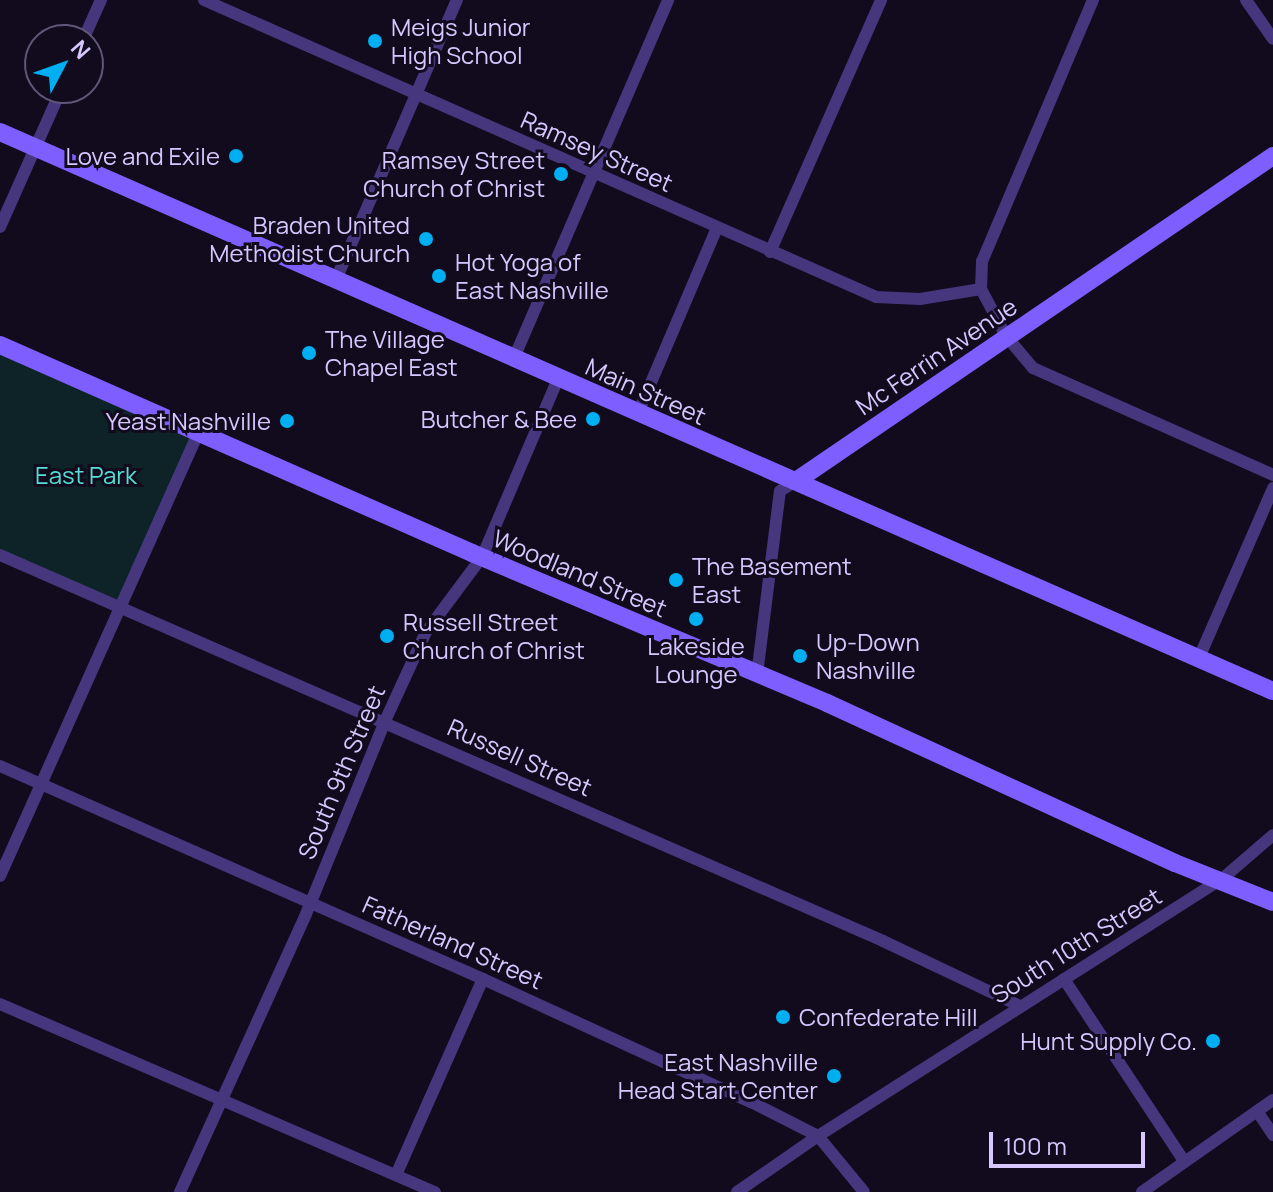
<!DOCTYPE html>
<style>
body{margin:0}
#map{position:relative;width:1273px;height:1192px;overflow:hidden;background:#110b1d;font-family:Manrope,sans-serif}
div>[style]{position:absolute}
.green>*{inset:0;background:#0e2327}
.street>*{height:12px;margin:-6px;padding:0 6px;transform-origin:6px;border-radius:6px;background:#45367d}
.secondary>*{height:18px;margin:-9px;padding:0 9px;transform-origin:9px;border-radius:9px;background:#7f5eff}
.dots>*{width:22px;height:22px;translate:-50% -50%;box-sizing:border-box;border:4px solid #110b1d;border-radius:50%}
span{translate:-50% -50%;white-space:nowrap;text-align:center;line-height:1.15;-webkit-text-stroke:6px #110b1d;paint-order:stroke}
.poi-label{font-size:24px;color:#d8c7ff}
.left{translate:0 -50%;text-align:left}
.right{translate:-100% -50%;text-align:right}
.street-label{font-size:24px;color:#d8c7ff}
.park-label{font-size:24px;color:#53dfd5}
.north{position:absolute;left:24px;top:24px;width:80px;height:80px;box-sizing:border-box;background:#110b1d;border:2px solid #615677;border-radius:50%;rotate:49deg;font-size:22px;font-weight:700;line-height:32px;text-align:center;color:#d8c7ff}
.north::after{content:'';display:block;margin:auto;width:28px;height:36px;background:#00aef2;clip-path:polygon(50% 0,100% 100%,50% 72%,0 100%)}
.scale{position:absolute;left:989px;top:1132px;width:156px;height:36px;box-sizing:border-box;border:4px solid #d8c7ff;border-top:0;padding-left:10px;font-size:24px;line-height:28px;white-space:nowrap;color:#d8c7ff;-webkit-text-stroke:6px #110b1d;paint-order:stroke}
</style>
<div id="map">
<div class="green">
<div style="clip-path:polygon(0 345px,199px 432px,119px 608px,0 555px)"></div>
</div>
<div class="street">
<div style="left:204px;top:0;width:735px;rotate:23.84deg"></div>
<div style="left:876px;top:297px;width:44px;rotate:2.6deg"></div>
<div style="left:920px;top:299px;width:62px;rotate:-9.3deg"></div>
<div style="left:1093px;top:0;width:284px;rotate:113deg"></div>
<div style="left:982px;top:261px;width:28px;rotate:92deg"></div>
<div style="left:981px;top:289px;width:53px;rotate:62deg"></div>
<div style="left:1006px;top:336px;width:42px;rotate:49.8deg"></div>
<div style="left:1033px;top:368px;width:263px;rotate:24deg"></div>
<div style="left:1246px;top:0;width:47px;rotate:55.3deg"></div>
<div style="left:83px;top:40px;width:44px;rotate:-65.8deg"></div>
<div style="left:0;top:227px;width:152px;rotate:-66deg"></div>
<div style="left:770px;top:252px;width:275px;rotate:-66.2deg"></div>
<div style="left:337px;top:277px;width:302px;rotate:-66.6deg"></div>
<div style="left:514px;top:358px;width:390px;rotate:-66.7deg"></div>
<div style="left:638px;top:413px;width:201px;rotate:-66.9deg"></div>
<div style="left:0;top:555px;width:964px;rotate:23.61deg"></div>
<div style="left:883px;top:941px;width:152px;rotate:25.4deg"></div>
<div style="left:1198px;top:660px;width:188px;rotate:-66.4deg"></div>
<div style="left:757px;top:675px;width:185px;rotate:-82.9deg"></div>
<div style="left:780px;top:491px;width:19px;rotate:-32deg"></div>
<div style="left:0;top:766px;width:528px;rotate:23.8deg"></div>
<div style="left:483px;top:979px;width:295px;rotate:24.7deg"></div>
<div style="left:751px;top:1102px;width:75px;rotate:26.9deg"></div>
<div style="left:818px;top:1136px;width:72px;rotate:50.6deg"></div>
<div style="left:0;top:876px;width:487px;rotate:-65.9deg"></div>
<div style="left:1064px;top:979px;width:218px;rotate:56.6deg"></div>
<div style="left:0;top:1004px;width:474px;rotate:23.4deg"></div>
<div style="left:1257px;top:1111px;width:29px;rotate:56deg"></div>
<div style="left:396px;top:1175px;width:214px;rotate:-66.1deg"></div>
<div style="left:180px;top:1192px;width:305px;rotate:-65.6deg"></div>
<div style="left:306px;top:914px;width:209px;rotate:-67.7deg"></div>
<div style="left:385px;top:721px;width:98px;rotate:-65.3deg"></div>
<div style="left:426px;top:632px;width:94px;rotate:-53.3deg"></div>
<div style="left:482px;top:557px;width:194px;rotate:-66.9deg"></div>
<div style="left:737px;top:1192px;width:98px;rotate:-34.7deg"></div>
<div style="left:818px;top:1136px;width:479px;rotate:-32.5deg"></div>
<div style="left:1222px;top:879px;width:67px;rotate:-40.8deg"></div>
<div style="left:1142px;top:1192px;width:160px;rotate:-35.1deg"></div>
</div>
<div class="secondary">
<div style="left:0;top:132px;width:1390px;rotate:23.71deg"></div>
<div style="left:0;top:345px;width:516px;rotate:23.78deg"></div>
<div style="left:472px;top:553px;width:385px;rotate:22.9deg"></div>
<div style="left:827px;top:703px;width:383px;rotate:24.7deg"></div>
<div style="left:1175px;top:863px;width:105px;rotate:21.7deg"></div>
<div style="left:796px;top:481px;width:577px;rotate:-34.27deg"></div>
</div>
<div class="dots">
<div style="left:375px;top:41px;background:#00aef2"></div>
<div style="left:236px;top:156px;background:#00aef2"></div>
<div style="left:561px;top:174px;background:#00aef2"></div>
<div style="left:426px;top:239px;background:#00aef2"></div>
<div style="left:439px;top:276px;background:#00aef2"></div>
<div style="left:309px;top:353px;background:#00aef2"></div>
<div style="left:593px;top:419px;background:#00aef2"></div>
<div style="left:287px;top:421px;background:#00aef2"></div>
<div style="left:676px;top:580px;background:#00aef2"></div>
<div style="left:696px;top:619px;background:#00aef2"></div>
<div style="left:387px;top:636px;background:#00aef2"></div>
<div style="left:800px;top:656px;background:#00aef2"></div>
<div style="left:783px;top:1017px;background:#00aef2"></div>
<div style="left:1213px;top:1041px;background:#00aef2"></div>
<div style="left:834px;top:1076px;background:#00aef2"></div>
</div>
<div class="poi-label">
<span class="left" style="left:391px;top:41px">Meigs Junior<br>High School</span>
<span class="right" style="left:220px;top:156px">Love and Exile</span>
<span class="right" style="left:545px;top:174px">Ramsey Street<br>Church of Christ</span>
<span class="right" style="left:410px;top:239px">Braden United<br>Methodist Church</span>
<span class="left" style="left:455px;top:276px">Hot Yoga of<br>East Nashville</span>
<span class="left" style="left:325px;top:353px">The Village<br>Chapel East</span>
<span class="right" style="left:577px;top:419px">Butcher &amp; Bee</span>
<span class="right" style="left:271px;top:421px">Yeast Nashville</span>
<span class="left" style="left:692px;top:580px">The Basement<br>East</span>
<span class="left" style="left:403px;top:636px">Russell Street<br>Church of Christ</span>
<span class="left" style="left:816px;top:656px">Up-Down<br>Nashville</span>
<span style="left:696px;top:660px">Lakeside<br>Lounge</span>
<span class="left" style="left:799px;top:1017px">Confederate Hill</span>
<span class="right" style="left:1197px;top:1041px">Hunt Supply Co.</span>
<span class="right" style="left:818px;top:1076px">East Nashville<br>Head Start Center</span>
</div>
<div class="street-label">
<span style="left:597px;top:151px;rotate:24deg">Ramsey Street</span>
<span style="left:936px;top:356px;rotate:-34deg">Mc Ferrin Avenue</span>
<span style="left:646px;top:391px;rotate:24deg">Main Street</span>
<span style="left:580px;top:573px;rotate:23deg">Woodland Street</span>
<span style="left:520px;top:757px;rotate:24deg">Russell Street</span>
<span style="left:341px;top:772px;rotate:-67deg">South 9th Street</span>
<span style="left:453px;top:942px;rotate:24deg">Fatherland Street</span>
<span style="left:1076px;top:945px;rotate:-32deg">South 10th Street</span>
</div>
<div class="park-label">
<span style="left:86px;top:475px">East Park</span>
</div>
<div class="north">N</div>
<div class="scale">100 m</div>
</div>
